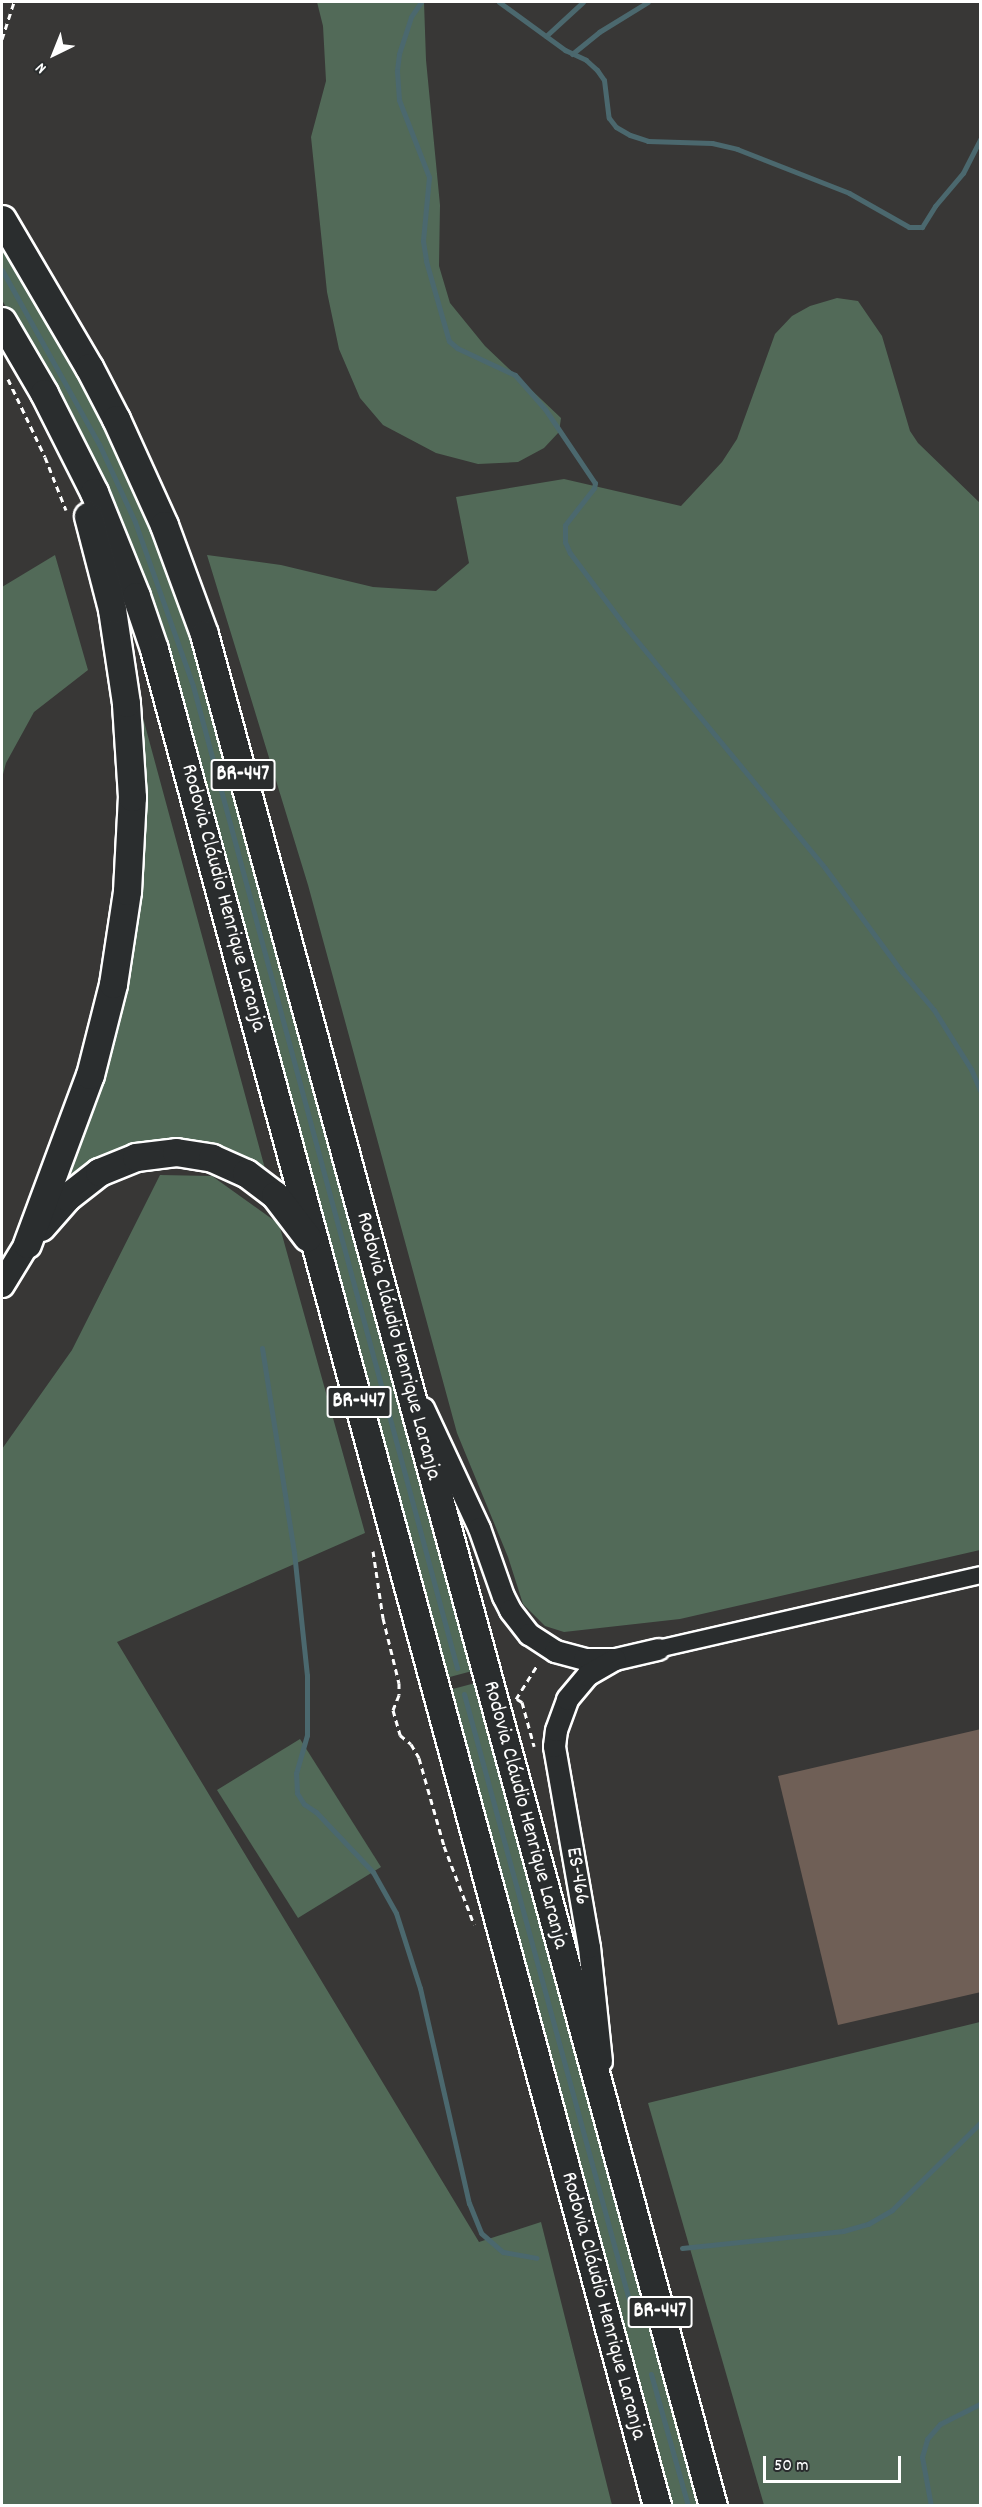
<!DOCTYPE html>
<meta charset="utf-8">
<style>
body{margin:0}
#map{position:relative;width:982px;height:2507px;overflow:hidden;background:#383736;font-family:Dekko,sans-serif}
div>[style]{position:absolute}
.green>*{inset:0;background:#526a58}
.stream>*{height:5px;margin:-2.5px;padding:0 2.5px;transform-origin:2.5px;border-radius:2.5px;background:#4b686e}
.building>*{inset:0;background:#6f5f56}
.path>*{height:3px;margin-top:-1.5px;transform-origin:0;background:repeating-linear-gradient(90deg,#fff 0 6px,transparent 0 10.5px)}
.roads{filter:drop-shadow(2px 0 #fff) drop-shadow(-2px 0 #fff) drop-shadow(0 2px #fff) drop-shadow(0 -2px #fff)}
.minor>*{height:16px;margin:-8px;padding:0 8px;transform-origin:8px;border-radius:8px;background:#2a2d2e}
.tertiary>*{height:21px;margin:-10.5px;padding:0 10.5px;transform-origin:10.5px;border-radius:10.5px;background:#2a2d2e}
.secondary>*{height:24px;margin:-12px;padding:0 12px;transform-origin:12px;border-radius:12px;background:#2a2d2e}
.primary>*{height:27px;margin:-13.5px;padding:0 13.5px;transform-origin:13.5px;border-radius:13.5px;background:#2a2d2e}
span{translate:-50% -50%;white-space:nowrap;text-align:center;line-height:1.15;-webkit-text-stroke:4.5px #2a2d2e;paint-order:stroke}
.shield-label span{padding:2px 4px;background:#2a2d2e;border:2px solid;border-radius:4px;-webkit-text-stroke-width:0}
.shield-label{font-size:21px;color:#fff;font-weight:700}
.street-label{font-size:22px;color:#fff}
.frame{position:absolute;inset:0;border:3px solid #fff;pointer-events:none}
.north{position:absolute;left:24px;top:24px;width:60px;height:60px;-webkit-text-stroke:4px #2a2d2e;paint-order:stroke;rotate:223deg;font-size:16px;font-weight:700;line-height:24px;text-align:center;color:#fff}
.north::after{content:'';display:block;margin:auto;width:21px;height:27px;background:#fff;clip-path:polygon(50% 0,100% 100%,50% 72%,0 100%)}
.scale{position:absolute;left:763px;top:2456px;width:138px;height:27px;box-sizing:border-box;border:3px solid #fff;border-top:0;padding-left:8px;font-size:18px;line-height:21px;white-space:nowrap;color:#fff;-webkit-text-stroke:4px #2a2d2e;paint-order:stroke}
</style>
<div id="map">
<div class="green">
<div style="clip-path:polygon(317px 2px,424px 2px,426px 60px,440px 205px,439px 266px,450px 303px,485px 346px,561px 418px,559px 432px,544px 448px,518px 462px,478px 464px,436px 453px,383px 425px,360px 398px,339px 349px,327px 292px,311px 137px,326px 81px,323px 26px)"></div>
<div style="clip-path:polygon(2px 241px,107px 423px,175px 581px,476px 1670px,446px 1678px,181px 698px,24px 339px,2px 300px)"></div>
<div style="clip-path:polygon(837px 298px,858px 301px,882px 336px,910px 431px,918px 443px,980px 503px,980px 1550px,680px 1619px,564px 1632px,545px 1626px,523px 1604px,508px 1557px,457px 1433px,308px 885px,207px 555px,281px 565px,373px 587px,436px 591px,469px 563px,456px 497px,564px 479px,681px 506px,722px 462px,737px 439px,775px 334px,792px 316px,810px 306px)"></div>
<div style="clip-path:polygon(55px 555px,88px 670px,34px 712px,6px 763px,2px 778px,2px 587px)"></div>
<div style="clip-path:polygon(136px 692px,267px 1176px,212px 1149px,60px 1186px,93px 1106px,106px 1065px,128px 978px,136px 934px,144px 850px,145px 808px,134px 694px)"></div>
<div style="clip-path:polygon(160px 1175px,212px 1176px,279px 1224px,365px 1533px,117px 1642px,479px 2242px,541px 2222px,612px 2505px,2px 2505px,2px 1449px,72px 1350px)"></div>
<div style="clip-path:polygon(479px 1682px,701px 2505px,669px 2505px,449px 1690px)"></div>
<div style="clip-path:polygon(300px 1739px,381px 1867px,298px 1918px,217px 1790px)"></div>
<div style="clip-path:polygon(980px 2022px,980px 2505px,764px 2505px,648px 2103px)"></div>
</div>
<div class="stream">
<div style="left:421px;top:2px;width:18px;rotate:124deg"></div>
<div style="left:411px;top:17px;width:39px;rotate:108deg"></div>
<div style="left:399px;top:54px;width:17px;rotate:97deg"></div>
<div style="left:397px;top:71px;width:29px;rotate:86deg"></div>
<div style="left:399px;top:100px;width:83px;rotate:68.7deg"></div>
<div style="left:429px;top:177px;width:64px;rotate:95.4deg"></div>
<div style="left:423px;top:241px;width:20px;rotate:81deg"></div>
<div style="left:426px;top:261px;width:83px;rotate:74deg"></div>
<div style="left:449px;top:341px;width:11px;rotate:41deg"></div>
<div style="left:457px;top:348px;width:64px;rotate:25deg"></div>
<div style="left:515px;top:375px;width:45px;rotate:48.6deg"></div>
<div style="left:545px;top:409px;width:89px;rotate:56deg"></div>
<div style="left:595px;top:483px;width:5px;rotate:101deg"></div>
<div style="left:594px;top:488px;width:47px;rotate:128.1deg"></div>
<div style="left:565px;top:525px;width:17px;rotate:90deg"></div>
<div style="left:565px;top:542px;width:12px;rotate:66deg"></div>
<div style="left:570px;top:553px;width:90px;rotate:53.1deg"></div>
<div style="left:624px;top:625px;width:315px;rotate:50.4deg"></div>
<div style="left:825px;top:868px;width:129px;rotate:53.5deg"></div>
<div style="left:902px;top:972px;width:50px;rotate:49.9deg"></div>
<div style="left:934px;top:1010px;width:70px;rotate:57.9deg"></div>
<div style="left:971px;top:1069px;width:23px;rotate:67deg"></div>
<div style="left:499px;top:2px;width:82px;rotate:36deg"></div>
<div style="left:565px;top:50px;width:23px;rotate:25deg"></div>
<div style="left:586px;top:60px;width:15px;rotate:42deg"></div>
<div style="left:597px;top:70px;width:12px;rotate:55deg"></div>
<div style="left:604px;top:80px;width:38px;rotate:83deg"></div>
<div style="left:609px;top:118px;width:11px;rotate:52deg"></div>
<div style="left:616px;top:127px;width:16px;rotate:30deg"></div>
<div style="left:630px;top:135px;width:19px;rotate:18deg"></div>
<div style="left:648px;top:141px;width:64px;rotate:1.8deg"></div>
<div style="left:712px;top:143px;width:26px;rotate:13deg"></div>
<div style="left:737px;top:149px;width:120px;rotate:21.4deg"></div>
<div style="left:849px;top:193px;width:69px;rotate:29.5deg"></div>
<div style="left:909px;top:227px;width:13px"></div>
<div style="left:922px;top:227px;width:25px;rotate:-58deg"></div>
<div style="left:935px;top:206px;width:43px;rotate:-49.7deg"></div>
<div style="left:963px;top:173px;width:38px;rotate:-63deg"></div>
<div style="left:546px;top:36px;width:50px;rotate:-42.6deg"></div>
<div style="left:572px;top:54px;width:35px;rotate:-39deg"></div>
<div style="left:599px;top:32px;width:57px;rotate:-31.5deg"></div>
<div style="left:2px;top:270px;width:199px;rotate:60.9deg"></div>
<div style="left:99px;top:444px;width:86px;rotate:65.2deg"></div>
<div style="left:135px;top:522px;width:174px;rotate:70.5deg"></div>
<div style="left:193px;top:686px;width:1017px;rotate:74.95deg"></div>
<div style="left:262px;top:1348px;width:206px;rotate:81.1deg"></div>
<div style="left:294px;top:1552px;width:124px;rotate:84deg"></div>
<div style="left:307px;top:1675px;width:60px;rotate:90deg"></div>
<div style="left:307px;top:1735px;width:40px;rotate:106deg"></div>
<div style="left:296px;top:1773px;width:20px;rotate:87deg"></div>
<div style="left:297px;top:1793px;width:13px;rotate:58deg"></div>
<div style="left:304px;top:1804px;width:14px;rotate:34deg"></div>
<div style="left:316px;top:1812px;width:83px;rotate:46.5deg"></div>
<div style="left:373px;top:1872px;width:47px;rotate:60.7deg"></div>
<div style="left:396px;top:1913px;width:79px;rotate:72.3deg"></div>
<div style="left:420px;top:1988px;width:221px;rotate:77.2deg"></div>
<div style="left:469px;top:2203px;width:32px;rotate:68deg"></div>
<div style="left:481px;top:2233px;width:29px;rotate:41deg"></div>
<div style="left:503px;top:2252px;width:34px;rotate:10deg"></div>
<div style="left:464px;top:1694px;width:628px;rotate:74.77deg"></div>
<div style="left:682px;top:2248px;width:162px;rotate:-6deg"></div>
<div style="left:843px;top:2231px;width:26px;rotate:-16deg"></div>
<div style="left:868px;top:2224px;width:28px;rotate:-30deg"></div>
<div style="left:892px;top:2210px;width:124px;rotate:-44.7deg"></div>
<div style="left:651px;top:2374px;width:137px;rotate:74.3deg"></div>
<div style="left:931px;top:2506px;width:50px;rotate:-100.4deg"></div>
<div style="left:922px;top:2457px;width:19px;rotate:-74deg"></div>
<div style="left:927px;top:2439px;width:20px;rotate:-49deg"></div>
<div style="left:940px;top:2424px;width:45px;rotate:-26.6deg"></div>
</div>
<div class="building">
<div style="clip-path:polygon(981px 1729px,981px 1992px,838px 2025px,778px 1776px)"></div>
</div>
<div class="path">
<div style="left:2px;top:39px;width:39px;rotate:-72deg"></div>
<div style="left:8px;top:379px;width:86px;rotate:64.6deg"></div>
<div style="left:45px;top:457px;width:57px;rotate:68.4deg"></div>
<div style="left:373px;top:1551px;width:68px;rotate:81.5deg"></div>
<div style="left:383px;top:1618px;width:67px;rotate:76.2deg"></div>
<div style="left:399px;top:1683px;width:12px;rotate:90deg"></div>
<div style="left:399px;top:1695px;width:16px;rotate:112deg"></div>
<div style="left:393px;top:1710px;width:26px;rotate:74deg"></div>
<div style="left:400px;top:1735px;width:14px;rotate:39deg"></div>
<div style="left:411px;top:1744px;width:16px;rotate:60deg"></div>
<div style="left:419px;top:1758px;width:91px;rotate:74.1deg"></div>
<div style="left:444px;top:1846px;width:84px;rotate:69deg"></div>
<div style="left:516px;top:1699px;width:41px;rotate:-57.8deg"></div>
<div style="left:517px;top:1699px;width:6px;rotate:31deg"></div>
<div style="left:522px;top:1702px;width:46px;rotate:74.7deg"></div>
</div>
<div class="roads">
<div class="minor">
<div style="left:658px;top:1649px;width:330px;rotate:-12.9deg"></div>
</div>
<div class="tertiary">
<div style="left:423px;top:1408px;width:132px;rotate:65deg"></div>
<div style="left:479px;top:1528px;width:72px;rotate:70.6deg"></div>
<div style="left:503px;top:1596px;width:16px;rotate:63deg"></div>
<div style="left:510px;top:1610px;width:31px;rotate:52deg"></div>
<div style="left:529px;top:1634px;width:31px;rotate:33deg"></div>
<div style="left:555px;top:1651px;width:30px;rotate:15deg"></div>
<div style="left:584px;top:1659px;width:31px"></div>
<div style="left:615px;top:1659px;width:44px;rotate:-13.1deg"></div>
<div style="left:601px;top:2061px;width:115px;rotate:-96deg"></div>
<div style="left:589px;top:1947px;width:204px;rotate:-99.9deg"></div>
<div style="left:554px;top:1746px;width:16px;rotate:-83deg"></div>
<div style="left:556px;top:1730px;width:33px;rotate:-70deg"></div>
<div style="left:567px;top:1699px;width:31px;rotate:-50deg"></div>
<div style="left:587px;top:1675px;width:32px;rotate:-30deg"></div>
</div>
<div class="secondary">
<div style="left:2px;top:1285px;width:48px;rotate:-58.6deg"></div>
</div>
<div class="primary">
<div style="left:2px;top:219px;width:172px;rotate:59.6deg"></div>
<div style="left:89px;top:367px;width:59px;rotate:62.6deg"></div>
<div style="left:116px;top:419px;width:116px;rotate:65.6deg"></div>
<div style="left:164px;top:525px;width:116px;rotate:69.8deg"></div>
<div style="left:204px;top:634px;width:1940px;rotate:74.79deg"></div>
<div style="left:2px;top:321px;width:83px;rotate:59.7deg"></div>
<div style="left:44px;top:393px;width:111px;rotate:63.2deg"></div>
<div style="left:94px;top:492px;width:112px;rotate:68deg"></div>
<div style="left:136px;top:596px;width:56px;rotate:71.2deg"></div>
<div style="left:154px;top:649px;width:1924px;rotate:74.84deg"></div>
<div style="left:41px;top:1227px;width:40px;rotate:-49deg"></div>
<div style="left:67px;top:1197px;width:41px;rotate:-38deg"></div>
<div style="left:99px;top:1172px;width:40px;rotate:-22deg"></div>
<div style="left:136px;top:1157px;width:40px;rotate:-7.1deg"></div>
<div style="left:176px;top:1152px;width:36px;rotate:9deg"></div>
<div style="left:212px;top:1158px;width:37px;rotate:24deg"></div>
<div style="left:246px;top:1173px;width:36px;rotate:37deg"></div>
<div style="left:275px;top:1195px;width:53px;rotate:52.7deg"></div>
<div style="left:27px;top:1244px;width:180px;rotate:-69.6deg"></div>
<div style="left:90px;top:1075px;width:94px;rotate:-75.8deg"></div>
<div style="left:113px;top:984px;width:94px;rotate:-81.4deg"></div>
<div style="left:127px;top:891px;width:94px;rotate:-87deg"></div>
<div style="left:132px;top:797px;width:94px;rotate:-93.7deg"></div>
<div style="left:126px;top:703px;width:95px;rotate:-98.5deg"></div>
<div style="left:112px;top:609px;width:96px;rotate:-104.5deg"></div>
</div>
</div>
<div class="shield-label">
<span style="left:243px;top:775px">BR-447</span>
<span style="left:359px;top:1402px">BR-447</span>
<span style="left:660px;top:2312px">BR-447</span>
</div>
<div class="street-label">
<span style="left:223px;top:898px;rotate:75deg">Rodovia Cláudio Henrique Laranja</span>
<span style="left:398px;top:1346px;rotate:75deg">Rodovia Cláudio Henrique Laranja</span>
<span style="left:525px;top:1815px;rotate:75deg">Rodovia Cláudio Henrique Laranja</span>
<span style="left:577px;top:1876px;rotate:80deg">ES-466</span>
<span style="left:603px;top:2306px;rotate:75deg">Rodovia Cláudio Henrique Laranja</span>
</div>
<div class="frame"></div>
<div class="north">N</div>
<div class="scale">50 m</div>
</div>
